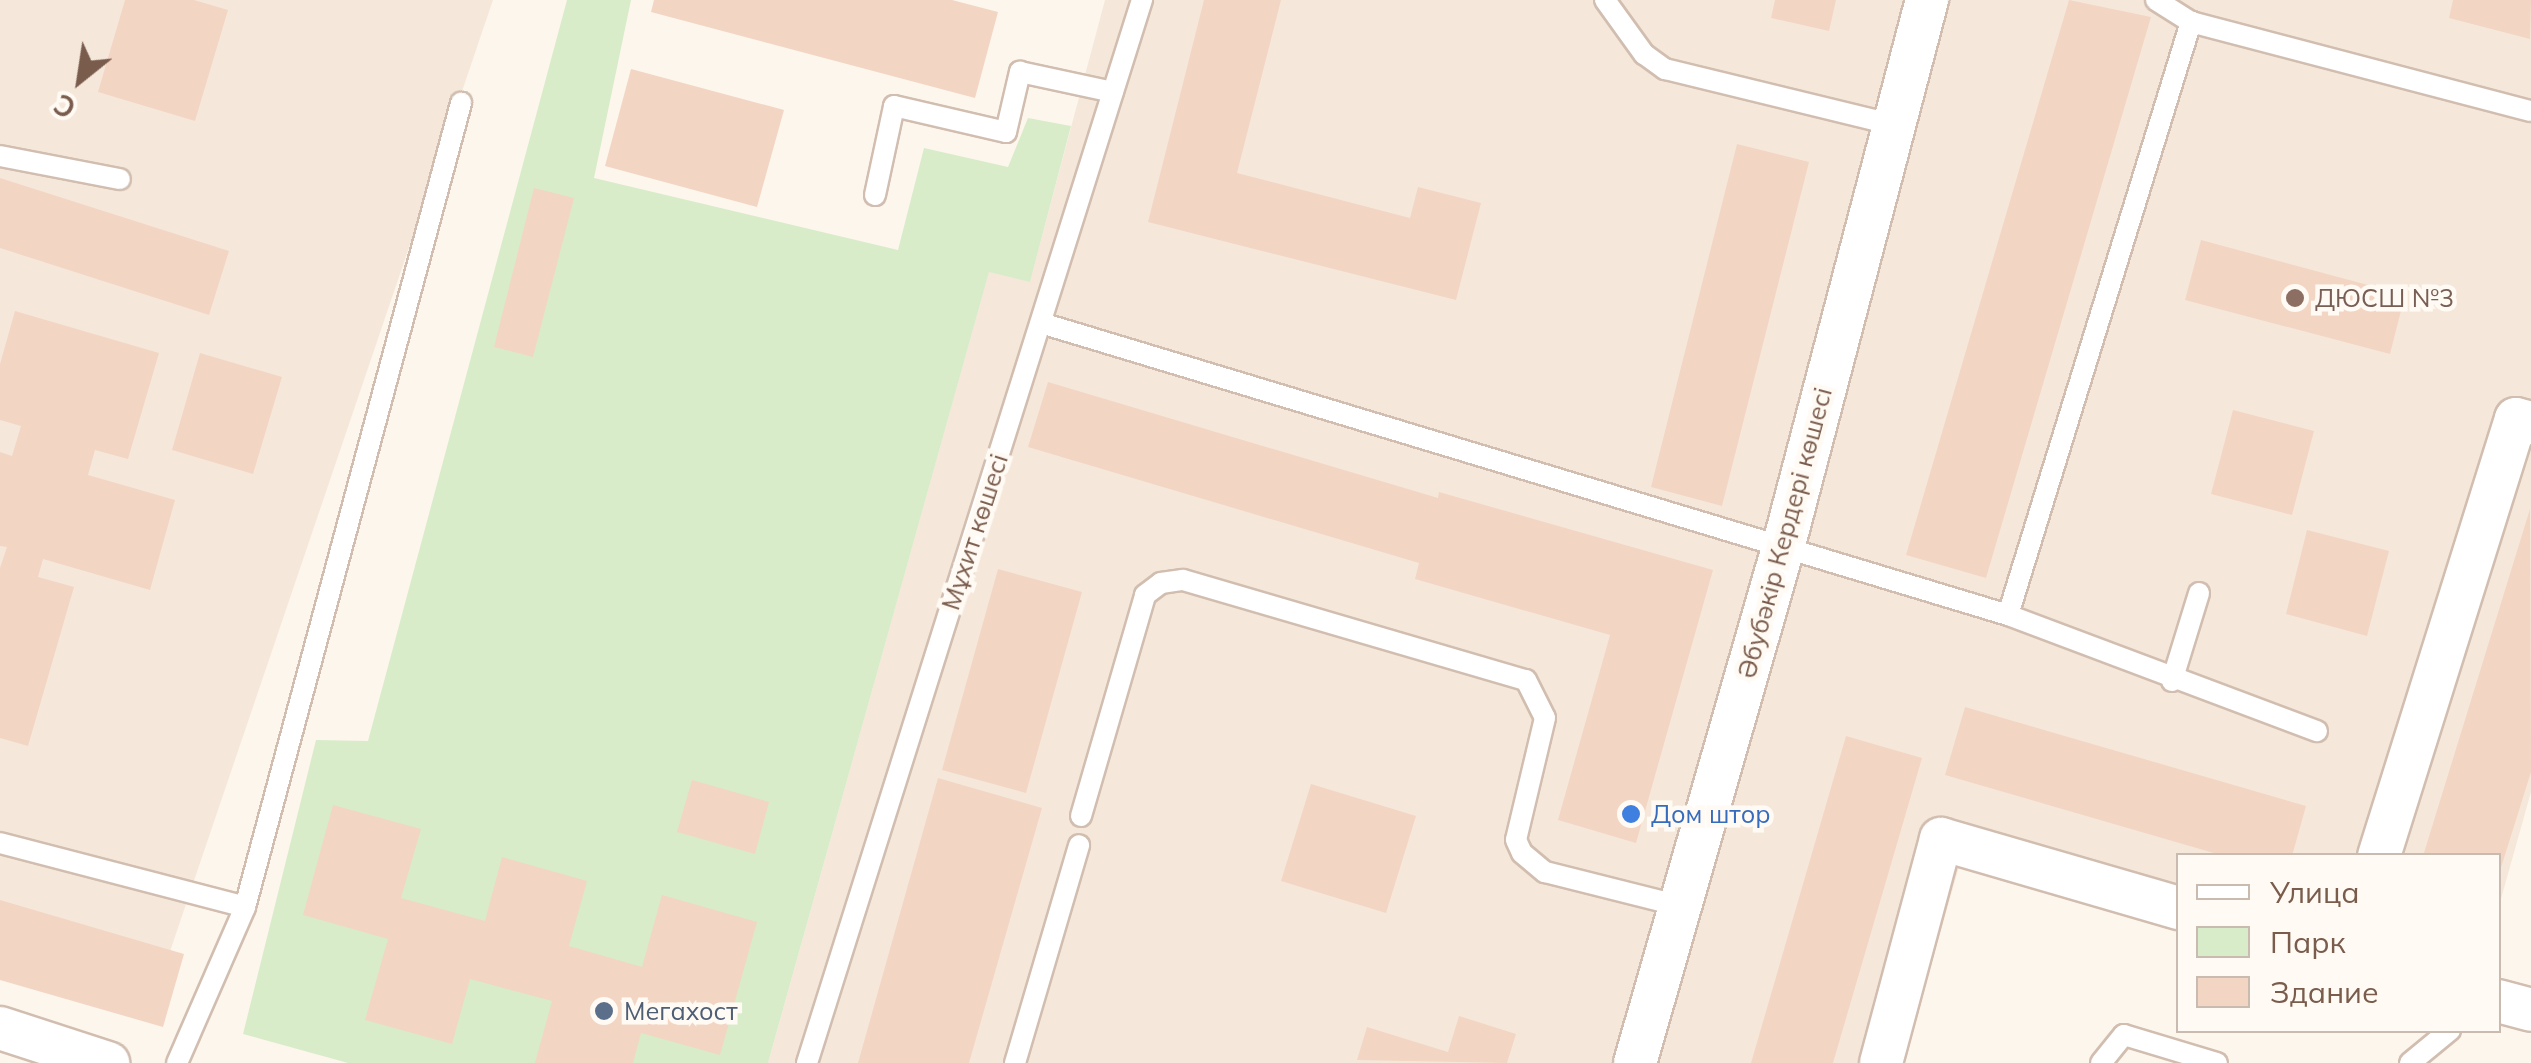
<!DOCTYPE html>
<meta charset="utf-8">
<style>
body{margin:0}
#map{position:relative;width:2531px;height:1063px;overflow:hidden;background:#fdf6ec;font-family:Mulish,sans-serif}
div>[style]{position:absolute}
.residential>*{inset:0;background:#f5e8da}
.green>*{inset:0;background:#d8ecc9}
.building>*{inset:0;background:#f3d5c3}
.roads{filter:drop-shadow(2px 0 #d1beb0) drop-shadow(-2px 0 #d1beb0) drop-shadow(0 2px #d1beb0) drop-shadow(0 -2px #d1beb0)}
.service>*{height:20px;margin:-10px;padding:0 10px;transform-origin:10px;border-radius:10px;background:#fff}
.minor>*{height:42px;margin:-21px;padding:0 21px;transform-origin:21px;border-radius:21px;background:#fff}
.dots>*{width:28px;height:28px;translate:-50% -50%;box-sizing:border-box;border:5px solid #fffaf3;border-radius:50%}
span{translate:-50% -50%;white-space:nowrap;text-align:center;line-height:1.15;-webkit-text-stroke:9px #fffaf3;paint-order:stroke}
.education-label{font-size:25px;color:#785e54}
.left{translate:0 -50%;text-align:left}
.street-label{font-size:25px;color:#7a5c4d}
.shop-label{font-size:25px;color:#366cbe}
.service-label{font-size:25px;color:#4e5e75}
.legend{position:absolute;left:2176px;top:853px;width:325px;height:180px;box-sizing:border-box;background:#fffaf3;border:2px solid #cabbb1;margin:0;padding:12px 18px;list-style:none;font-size:30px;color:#7a5c4d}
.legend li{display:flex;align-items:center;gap:20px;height:50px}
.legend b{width:50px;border:2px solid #cabbb1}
.north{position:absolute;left:30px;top:30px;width:100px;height:100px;-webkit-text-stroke:8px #fffaf3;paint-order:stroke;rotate:210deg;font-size:28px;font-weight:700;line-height:40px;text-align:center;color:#7a5c4d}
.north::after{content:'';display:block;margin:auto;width:35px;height:45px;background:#7a5c4d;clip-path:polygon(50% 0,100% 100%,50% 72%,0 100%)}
</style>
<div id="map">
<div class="residential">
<div style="clip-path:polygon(0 0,493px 0,163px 972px,0 925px)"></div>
<div style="clip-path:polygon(1105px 0,2531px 0,2531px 792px,2499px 906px,2498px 856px,2178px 856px,2178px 924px,1961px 860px,1903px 1063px,768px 1063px,989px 271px,1030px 281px)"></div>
</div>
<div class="green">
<div style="clip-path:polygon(567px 0,631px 0,594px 178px,898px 250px,924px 148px,1008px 167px,1028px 118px,1071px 126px,1030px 282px,989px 272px,768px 1063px,348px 1063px,243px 1034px,316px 740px,368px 741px)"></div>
</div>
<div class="building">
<div style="clip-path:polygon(125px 0,194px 0,228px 10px,195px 121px,98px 92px)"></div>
<div style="clip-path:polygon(654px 0,952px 0,998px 12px,975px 98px,651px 12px)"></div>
<div style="clip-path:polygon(1204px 0,1281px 0,1237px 173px,1410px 218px,1418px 187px,1481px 203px,1456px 300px,1148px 222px)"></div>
<div style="clip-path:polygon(1775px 0,1836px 0,1829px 31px,1771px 18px)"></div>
<div style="clip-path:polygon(2069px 0,2151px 17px,1986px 578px,1906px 555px)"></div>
<div style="clip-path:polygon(2453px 0,2531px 0,2530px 39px,2449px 18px)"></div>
<div style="clip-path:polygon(631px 69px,784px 110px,757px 207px,605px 166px)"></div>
<div style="clip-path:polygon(1737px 144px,1809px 162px,1722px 506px,1651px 487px)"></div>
<div style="clip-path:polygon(0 178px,229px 251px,209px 315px,0 248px)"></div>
<div style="clip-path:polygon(534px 188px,574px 198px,533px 357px,494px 347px)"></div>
<div style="clip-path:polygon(2201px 240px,2405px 295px,2390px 354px,2185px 300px)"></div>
<div style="clip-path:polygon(15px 311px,159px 353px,128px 459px,95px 450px,88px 475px,175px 500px,150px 590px,43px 559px,38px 577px,74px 587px,28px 746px,0 738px,0 568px,7px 547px,0 546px,0 452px,12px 456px,21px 426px,0 420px,0 364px)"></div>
<div style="clip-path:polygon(200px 353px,282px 377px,253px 474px,172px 450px)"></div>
<div style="clip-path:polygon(1048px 382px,1438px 498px,1439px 492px,1713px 570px,1636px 843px,1558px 820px,1610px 635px,1415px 579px,1419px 563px,1028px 447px)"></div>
<div style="clip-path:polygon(2233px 410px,2314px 431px,2292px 515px,2211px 494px)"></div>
<div style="clip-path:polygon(2530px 509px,2531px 772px,2499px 874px,2498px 856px,2423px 856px)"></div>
<div style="clip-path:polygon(2307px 530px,2389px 551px,2367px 636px,2286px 614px)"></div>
<div style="clip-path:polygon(998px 569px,1082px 592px,1026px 793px,942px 770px)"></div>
<div style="clip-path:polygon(1965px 707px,2306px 806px,2292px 856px,2224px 856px,1945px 775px)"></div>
<div style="clip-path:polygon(1846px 736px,1922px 758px,1833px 1063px,1751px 1063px)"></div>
<div style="clip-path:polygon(938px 778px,1042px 808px,969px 1063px,858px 1063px)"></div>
<div style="clip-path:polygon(692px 780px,769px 802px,755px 854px,677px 832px)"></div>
<div style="clip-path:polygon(1311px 784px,1416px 816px,1386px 913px,1281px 881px)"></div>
<div style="clip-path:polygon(333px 805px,421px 829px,401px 898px,485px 921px,502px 857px,587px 881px,569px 946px,642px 967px,662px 895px,757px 922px,720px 1055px,641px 1033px,633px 1063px,535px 1063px,552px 1001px,470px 979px,452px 1044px,365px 1020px,388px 939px,303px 915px)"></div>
<div style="clip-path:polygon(0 900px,184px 954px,163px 1027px,0 980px)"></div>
<div style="clip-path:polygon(1459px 1016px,1516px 1034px,1507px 1063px,1357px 1060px,1367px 1027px,1448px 1052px)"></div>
</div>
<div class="roads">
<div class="service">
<div style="left:1605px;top:0;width:67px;rotate:54.2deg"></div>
<div style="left:1644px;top:54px;width:26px;rotate:36deg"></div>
<div style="left:1665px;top:69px;width:236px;rotate:13.7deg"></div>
<div style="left:2156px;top:0;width:41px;rotate:32.2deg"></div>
<div style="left:2191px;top:22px;width:351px;rotate:14.7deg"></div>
<div style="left:0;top:156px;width:122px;rotate:10.9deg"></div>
<div style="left:875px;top:195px;width:91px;rotate:-77.9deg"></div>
<div style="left:894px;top:106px;width:115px;rotate:13.1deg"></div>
<div style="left:1006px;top:132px;width:62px;rotate:-76.9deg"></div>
<div style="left:1020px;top:72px;width:95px;rotate:12.1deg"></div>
<div style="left:1041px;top:323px;width:1010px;rotate:16.8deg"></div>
<div style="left:2008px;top:615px;width:621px;rotate:-72.85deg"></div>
<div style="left:2008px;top:615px;width:330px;rotate:20.6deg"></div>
<div style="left:2172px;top:681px;width:92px;rotate:-72.9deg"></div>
<div style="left:1081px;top:816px;width:230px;rotate:-73.8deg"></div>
<div style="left:1145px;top:595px;width:20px;rotate:-37deg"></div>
<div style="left:1161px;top:583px;width:22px;rotate:-8deg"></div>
<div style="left:1183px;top:580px;width:357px;rotate:16.3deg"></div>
<div style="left:1526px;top:680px;width:42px;rotate:63.4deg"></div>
<div style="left:1545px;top:718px;width:125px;rotate:103.4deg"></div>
<div style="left:1516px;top:840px;width:14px;rotate:65deg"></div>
<div style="left:1522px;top:853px;width:30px;rotate:40deg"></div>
<div style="left:1545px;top:872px;width:139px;rotate:14.1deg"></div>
<div style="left:0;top:843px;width:253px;rotate:14.6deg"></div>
<div style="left:177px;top:1063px;width:170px;rotate:-66.4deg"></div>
<div style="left:245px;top:907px;width:833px;rotate:-74.96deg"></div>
<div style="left:807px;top:1063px;width:1115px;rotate:-72.51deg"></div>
<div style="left:1015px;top:1063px;width:227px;rotate:-73.6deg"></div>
<div style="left:2101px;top:1063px;width:36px;rotate:-51deg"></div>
<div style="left:2124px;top:1035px;width:97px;rotate:16.8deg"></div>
<div style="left:2410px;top:1063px;width:52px;rotate:-39.5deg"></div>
</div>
<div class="minor">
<div style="left:2379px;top:856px;width:458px;rotate:-72.6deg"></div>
<div style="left:2516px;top:419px;width:16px;rotate:15deg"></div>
<div style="left:2498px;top:1001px;width:34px;rotate:15deg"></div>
<div style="left:0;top:1028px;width:114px;rotate:18deg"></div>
<div style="left:1635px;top:1063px;width:536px;rotate:-73.97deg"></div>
<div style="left:1783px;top:548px;width:567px;rotate:-75.28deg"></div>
<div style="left:1881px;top:1063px;width:232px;rotate:-75deg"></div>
<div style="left:1941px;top:839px;width:247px;rotate:16.2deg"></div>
</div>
</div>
<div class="dots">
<div style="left:2295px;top:298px;background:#8d6e63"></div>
<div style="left:1631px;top:814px;background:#3f7fe0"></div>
<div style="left:604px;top:1011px;background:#5c6f8a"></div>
</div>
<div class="education-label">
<span class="left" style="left:2315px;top:298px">ДЮСШ №3</span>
</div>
<div class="street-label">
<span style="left:975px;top:532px;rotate:-72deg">Мұхит көшесі</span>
<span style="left:1785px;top:533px;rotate:-75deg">Әбубәкір Кердері көшесі</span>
</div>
<div class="shop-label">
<span class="left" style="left:1651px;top:814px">Дом штор</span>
</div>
<div class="service-label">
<span class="left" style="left:624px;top:1011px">Мегахост</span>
</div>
<ul class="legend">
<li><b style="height:12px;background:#fff"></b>Улица</li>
<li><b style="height:28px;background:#d8ecc9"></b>Парк</li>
<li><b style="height:28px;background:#f3d5c3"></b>Здание</li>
</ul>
<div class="north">С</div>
</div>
